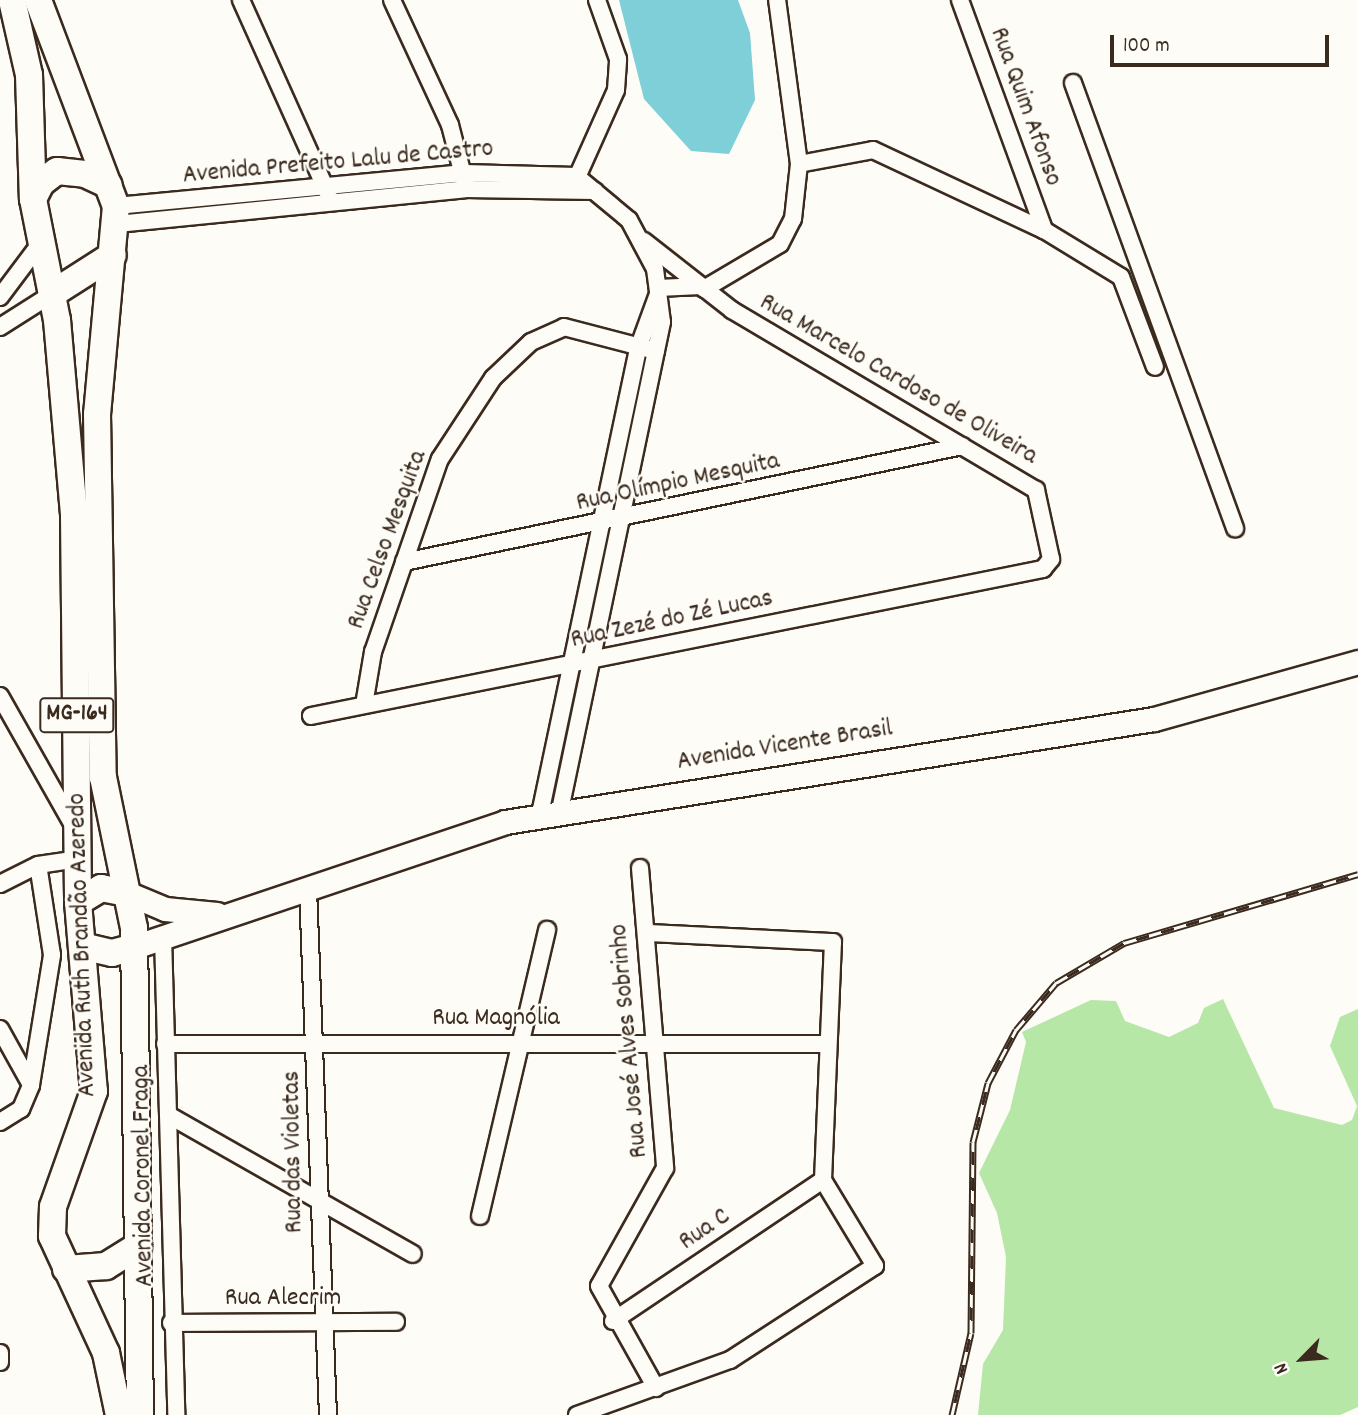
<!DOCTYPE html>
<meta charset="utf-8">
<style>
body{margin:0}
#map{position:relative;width:1358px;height:1415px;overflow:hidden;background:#fdfcf7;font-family:Dekko,sans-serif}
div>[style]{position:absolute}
.green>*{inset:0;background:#b6e7a7}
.water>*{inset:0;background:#7ecfd8}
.roads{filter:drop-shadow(2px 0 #3b2a1e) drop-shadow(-2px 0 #3b2a1e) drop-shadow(0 2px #3b2a1e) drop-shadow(0 -2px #3b2a1e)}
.street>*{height:16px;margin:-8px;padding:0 8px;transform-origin:8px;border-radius:8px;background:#fdfcf7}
.secondary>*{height:23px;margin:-11.5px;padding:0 11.5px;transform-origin:11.5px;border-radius:11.5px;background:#fdfcf7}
.primary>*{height:26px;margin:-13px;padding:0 13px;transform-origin:13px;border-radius:13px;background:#fdfcf7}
.rail>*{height:7px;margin-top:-3.5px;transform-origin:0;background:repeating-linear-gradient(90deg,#fdfcf7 0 13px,#3b2a1e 0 26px);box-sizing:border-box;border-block:2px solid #3b2a1e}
span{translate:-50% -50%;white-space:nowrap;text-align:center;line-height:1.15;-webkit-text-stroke:5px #fdfcf7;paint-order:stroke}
.shield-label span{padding:2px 5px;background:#fdfcf7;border:2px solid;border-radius:5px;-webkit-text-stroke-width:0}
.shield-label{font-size:24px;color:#3b2a1e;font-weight:700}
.street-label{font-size:26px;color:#3b2a1e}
.north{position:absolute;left:1267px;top:1324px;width:70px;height:70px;-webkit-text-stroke:5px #fdfcf7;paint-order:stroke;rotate:245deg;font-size:19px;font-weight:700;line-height:28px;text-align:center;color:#3b2a1e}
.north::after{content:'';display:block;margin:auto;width:24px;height:32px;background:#3b2a1e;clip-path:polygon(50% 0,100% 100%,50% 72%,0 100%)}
.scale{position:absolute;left:1110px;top:35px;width:219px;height:32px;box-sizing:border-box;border:4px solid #3b2a1e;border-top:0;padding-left:9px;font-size:21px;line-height:24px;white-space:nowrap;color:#3b2a1e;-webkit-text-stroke:5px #fdfcf7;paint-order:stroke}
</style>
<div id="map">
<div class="green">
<div style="clip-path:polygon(1223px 999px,1274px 1108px,1342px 1125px,1352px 1120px,1357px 1106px,1330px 1046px,1340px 1017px,1358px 1009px,1358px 1407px,1340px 1415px,978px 1415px,983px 1364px,1003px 1330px,1006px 1257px,997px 1213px,979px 1173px,1010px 1110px,1026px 1042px,1022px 1032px,1091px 1000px,1116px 1001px,1125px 1021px,1169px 1037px,1198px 1023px,1204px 1008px)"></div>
</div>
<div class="water">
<div style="clip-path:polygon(619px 0,738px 0,750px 33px,755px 100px,729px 154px,691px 151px,644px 99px)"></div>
</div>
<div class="roads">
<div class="street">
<div style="left:241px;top:0;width:213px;rotate:65.8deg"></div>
<div style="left:392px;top:0;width:138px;rotate:65.1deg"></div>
<div style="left:450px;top:125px;width:60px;rotate:75.5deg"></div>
<div style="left:960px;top:0;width:245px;rotate:69.9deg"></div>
<div style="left:1073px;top:83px;width:474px;rotate:70deg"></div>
<div style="left:799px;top:164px;width:75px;rotate:-10.7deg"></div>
<div style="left:873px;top:150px;width:189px;rotate:25.1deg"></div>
<div style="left:1044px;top:230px;width:90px;rotate:31.4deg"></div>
<div style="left:1121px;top:277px;width:96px;rotate:69.3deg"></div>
<div style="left:574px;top:184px;width:103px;rotate:-65.9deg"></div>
<div style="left:616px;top:90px;width:31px;rotate:-86deg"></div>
<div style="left:618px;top:59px;width:63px;rotate:-109.6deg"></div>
<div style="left:116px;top:206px;width:350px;rotate:-5.4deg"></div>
<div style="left:464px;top:173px;width:112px;rotate:1.5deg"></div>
<div style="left:576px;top:176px;width:69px;rotate:39.7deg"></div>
<div style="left:629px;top:220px;width:55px;rotate:62deg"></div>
<div style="left:655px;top:269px;width:53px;rotate:82.5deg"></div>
<div style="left:662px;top:322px;width:499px;rotate:101.8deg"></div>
<div style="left:117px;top:224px;width:350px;rotate:-5.7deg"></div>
<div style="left:465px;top:189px;width:130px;rotate:0.9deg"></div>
<div style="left:658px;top:288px;width:43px;rotate:-2.7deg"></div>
<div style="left:704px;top:289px;width:88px;rotate:-30.6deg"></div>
<div style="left:780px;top:244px;width:28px;rotate:-63deg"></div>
<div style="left:793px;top:219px;width:55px;rotate:-83.8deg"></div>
<div style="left:799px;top:164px;width:165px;rotate:-97.6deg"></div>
<div style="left:0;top:297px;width:65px;rotate:-53.1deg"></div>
<div style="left:0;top:327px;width:62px;rotate:-32.4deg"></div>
<div style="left:404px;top:562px;width:570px;rotate:-11.74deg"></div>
<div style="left:0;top:696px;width:150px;rotate:60.5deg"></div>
<div style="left:364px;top:705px;width:54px;rotate:-80.4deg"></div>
<div style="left:373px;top:652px;width:204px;rotate:-70.9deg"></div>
<div style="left:440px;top:459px;width:97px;rotate:-56.8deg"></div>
<div style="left:493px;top:378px;width:52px;rotate:-43.5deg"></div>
<div style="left:531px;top:342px;width:36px;rotate:-24deg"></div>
<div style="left:564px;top:327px;width:95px;rotate:14.6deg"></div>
<div style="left:311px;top:716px;width:747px;rotate:-11.36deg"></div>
<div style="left:1043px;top:569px;width:13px;rotate:-51deg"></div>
<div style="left:1051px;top:559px;width:71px;rotate:-102.3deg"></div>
<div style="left:1036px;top:490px;width:353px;rotate:-149.4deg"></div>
<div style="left:732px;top:310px;width:112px;rotate:-141.9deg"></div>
<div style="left:540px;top:814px;width:478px;rotate:-78.1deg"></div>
<div style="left:639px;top:346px;width:55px;rotate:-69.9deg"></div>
<div style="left:640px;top:868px;width:301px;rotate:85.2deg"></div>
<div style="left:665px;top:1168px;width:135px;rotate:119.2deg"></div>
<div style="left:599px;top:1286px;width:117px;rotate:60.8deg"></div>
<div style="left:0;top:884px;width:42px;rotate:-26.6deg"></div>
<div style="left:38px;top:865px;width:40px;rotate:-8.5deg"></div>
<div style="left:308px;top:888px;width:527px;rotate:87.83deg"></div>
<div style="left:163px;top:936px;width:479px;rotate:88.4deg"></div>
<div style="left:0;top:1029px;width:64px;rotate:61deg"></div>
<div style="left:165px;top:1044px;width:661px"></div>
<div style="left:170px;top:1116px;width:279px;rotate:29.6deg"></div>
<div style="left:0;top:1122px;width:25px;rotate:-32deg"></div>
<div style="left:21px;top:1109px;width:26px;rotate:-67deg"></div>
<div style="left:31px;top:1085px;width:132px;rotate:-80.8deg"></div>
<div style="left:52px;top:955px;width:91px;rotate:-98.8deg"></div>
<div style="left:480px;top:1216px;width:294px;rotate:-76.8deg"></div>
<div style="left:613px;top:1321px;width:253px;rotate:-33.9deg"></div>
<div style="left:171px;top:1323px;width:225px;rotate:-0.3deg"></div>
<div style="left:0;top:1353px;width:9px;rotate:90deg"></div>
<div style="left:577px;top:1415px;width:163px;rotate:-19.8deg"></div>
<div style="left:730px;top:1360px;width:173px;rotate:-33deg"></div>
<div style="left:875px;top:1266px;width:100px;rotate:-121.2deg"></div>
<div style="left:823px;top:1180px;width:238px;rotate:-87.6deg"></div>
<div style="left:833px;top:942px;width:186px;rotate:-177.2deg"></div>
</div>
<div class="secondary">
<div style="left:127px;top:893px;width:41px;rotate:22.8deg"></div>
<div style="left:165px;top:909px;width:52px;rotate:5.5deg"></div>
<div style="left:134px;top:947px;width:391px;rotate:-18.6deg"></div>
<div style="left:505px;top:822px;width:657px;rotate:-9.02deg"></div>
<div style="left:1154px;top:719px;width:212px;rotate:-15.6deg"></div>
</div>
<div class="primary">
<div style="left:12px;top:0;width:77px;rotate:77.2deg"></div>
<div style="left:29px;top:75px;width:124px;rotate:88.2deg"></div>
<div style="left:33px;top:199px;width:123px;rotate:78.8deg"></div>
<div style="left:57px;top:320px;width:197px;rotate:85deg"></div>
<div style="left:74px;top:516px;width:386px;rotate:89.4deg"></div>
<div style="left:78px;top:902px;width:190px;rotate:85.2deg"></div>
<div style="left:94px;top:1091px;width:123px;rotate:109.5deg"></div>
<div style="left:53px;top:1207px;width:29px;rotate:92deg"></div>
<div style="left:52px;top:1236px;width:129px;rotate:65.2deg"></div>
<div style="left:106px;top:1353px;width:63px;rotate:78.2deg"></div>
<div style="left:38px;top:0;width:220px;rotate:69.3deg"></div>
<div style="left:116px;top:206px;width:209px;rotate:95.2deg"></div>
<div style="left:97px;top:414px;width:363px;rotate:89.1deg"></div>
<div style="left:103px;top:777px;width:154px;rotate:78.4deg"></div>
<div style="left:134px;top:928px;width:487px;rotate:89.3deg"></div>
<div style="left:33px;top:199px;width:18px;rotate:-63deg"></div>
<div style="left:41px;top:183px;width:20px;rotate:-37deg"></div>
<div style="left:57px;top:171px;width:28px;rotate:6deg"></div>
<div style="left:85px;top:174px;width:26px;rotate:25deg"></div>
<div style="left:52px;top:294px;width:72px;rotate:-32.6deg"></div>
<div style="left:78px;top:902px;width:27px;rotate:-31deg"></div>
<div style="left:101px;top:888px;width:26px;rotate:11deg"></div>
<div style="left:86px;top:947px;width:27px;rotate:13deg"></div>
<div style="left:112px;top:953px;width:23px;rotate:-15deg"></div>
<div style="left:66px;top:1269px;width:40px;rotate:-4.3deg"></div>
<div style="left:106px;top:1266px;width:38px;rotate:-32deg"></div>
</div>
</div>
<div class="rail">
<div style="left:952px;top:1415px;width:84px;rotate:-77deg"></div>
<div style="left:971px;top:1333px;width:191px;rotate:-89.4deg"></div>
<div style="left:973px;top:1142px;width:61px;rotate:-75.7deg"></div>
<div style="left:988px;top:1083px;width:60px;rotate:-62.2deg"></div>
<div style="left:1016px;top:1030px;width:62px;rotate:-49.6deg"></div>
<div style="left:1056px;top:983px;width:79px;rotate:-30.5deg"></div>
<div style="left:1124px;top:943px;width:244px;rotate:-16.4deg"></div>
</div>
<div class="shield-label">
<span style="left:77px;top:715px">MG-164</span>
</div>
<div class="street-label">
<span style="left:1025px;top:107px;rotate:70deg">Rua Quim Afonso</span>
<span style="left:338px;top:163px;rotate:-5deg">Avenida Prefeito Lalu de Castro</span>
<span style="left:898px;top:380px;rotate:30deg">Rua Marcelo Cardoso de Oliveira</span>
<span style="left:678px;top:483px;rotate:-12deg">Rua Olímpio Mesquita</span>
<span style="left:388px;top:540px;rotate:-70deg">Rua Celso Mesquita</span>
<span style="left:672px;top:620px;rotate:-12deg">Rua Zezé do Zé Lucas</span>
<span style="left:785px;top:746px;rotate:-9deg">Avenida Vicente Brasil</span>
<span style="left:83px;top:945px;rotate:-92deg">Avenida Ruth Brandão Azeredo</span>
<span style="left:496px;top:1019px">Rua Magnólia</span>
<span style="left:630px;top:1041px;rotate:-95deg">Rua José Alves Sobrinho</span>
<span style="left:294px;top:1152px;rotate:-91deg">Rua das Violetas</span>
<span style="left:144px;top:1176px;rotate:-91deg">Avenida Coronel Fraga</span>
<span style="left:705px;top:1230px;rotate:-34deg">Rua C</span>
<span style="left:283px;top:1299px">Rua Alecrim</span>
</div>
<div class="north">N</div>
<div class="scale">100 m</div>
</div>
